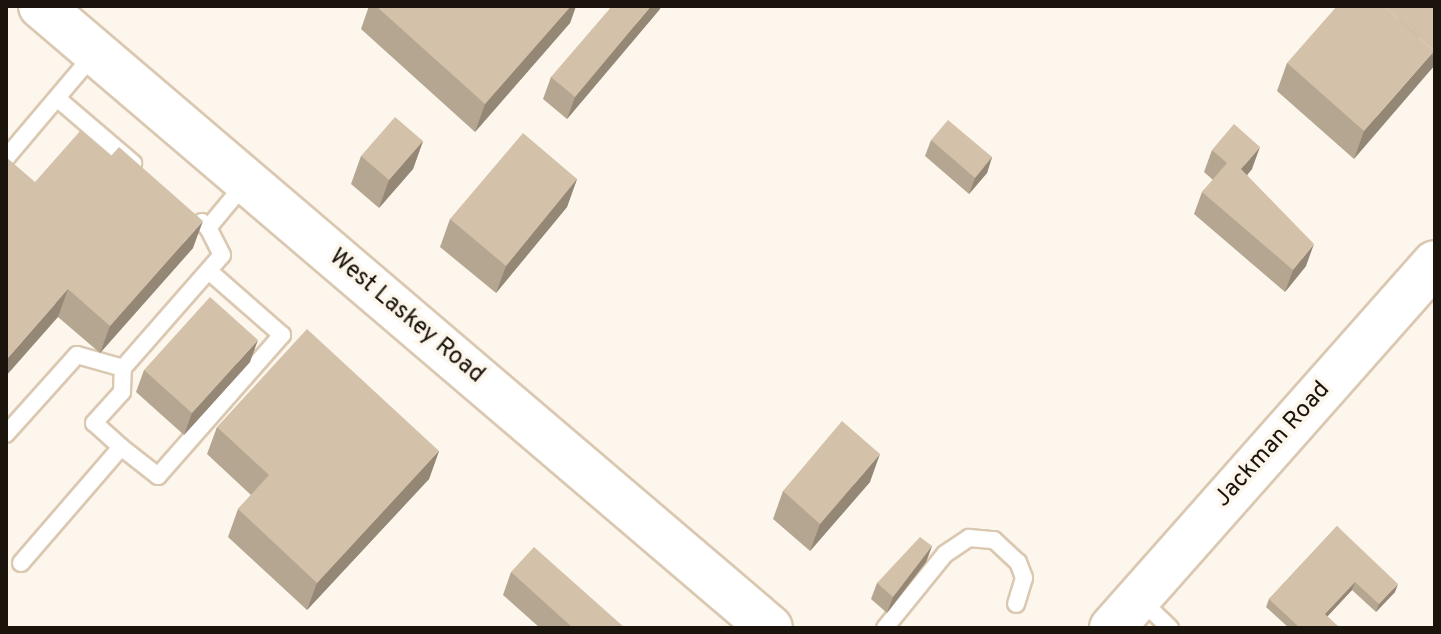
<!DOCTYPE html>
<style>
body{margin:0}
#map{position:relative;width:1441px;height:634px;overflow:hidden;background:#fdf6ec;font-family:Overpass,sans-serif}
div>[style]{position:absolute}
.roads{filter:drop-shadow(2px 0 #dbc8b1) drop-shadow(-2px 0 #dbc8b1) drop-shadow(0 2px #dbc8b1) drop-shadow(0 -2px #dbc8b1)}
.lane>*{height:16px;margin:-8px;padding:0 8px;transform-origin:8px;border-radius:8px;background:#fff}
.secondary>*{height:44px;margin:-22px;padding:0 22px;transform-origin:22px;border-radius:22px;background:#fff}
.wall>*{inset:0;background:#b5a691}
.shaded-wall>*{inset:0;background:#948776}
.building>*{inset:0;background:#d3c1a9}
span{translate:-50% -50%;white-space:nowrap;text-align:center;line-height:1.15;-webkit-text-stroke:7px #fdf6ec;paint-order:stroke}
.street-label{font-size:24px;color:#1b140c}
.frame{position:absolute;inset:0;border:8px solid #1b140c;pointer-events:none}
</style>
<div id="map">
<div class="roads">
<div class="lane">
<div style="left:58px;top:99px;width:99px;rotate:40.5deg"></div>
<div style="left:6px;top:158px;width:136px;rotate:-49.8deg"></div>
<div style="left:202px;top:222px;width:8px;rotate:45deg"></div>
<div style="left:208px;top:228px;width:60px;rotate:-50.4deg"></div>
<div style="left:6px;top:434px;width:106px;rotate:-48.1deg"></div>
<div style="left:77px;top:355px;width:48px;rotate:15.8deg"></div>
<div style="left:121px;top:447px;width:47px;rotate:38.1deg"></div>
<div style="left:158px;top:476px;width:188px;rotate:-48.7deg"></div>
<div style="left:282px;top:335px;width:97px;rotate:-138.8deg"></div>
<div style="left:21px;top:563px;width:153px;rotate:-49.2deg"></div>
<div style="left:121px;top:447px;width:36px;rotate:-138deg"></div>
<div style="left:94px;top:423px;width:42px;rotate:-47.9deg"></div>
<div style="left:122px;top:392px;width:24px;rotate:-88deg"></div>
<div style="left:123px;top:368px;width:150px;rotate:-48.8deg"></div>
<div style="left:222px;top:255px;width:30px;rotate:-117deg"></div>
<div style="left:1140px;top:599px;width:42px;rotate:44deg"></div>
<div style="left:885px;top:628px;width:95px;rotate:-51deg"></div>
<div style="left:945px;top:554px;width:29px;rotate:-34deg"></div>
<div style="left:969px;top:538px;width:25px;rotate:5deg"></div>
<div style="left:994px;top:540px;width:33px;rotate:43deg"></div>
<div style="left:1018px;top:562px;width:17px;rotate:69deg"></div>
<div style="left:1024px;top:578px;width:27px;rotate:107deg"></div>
</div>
<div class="secondary">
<div style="left:41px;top:6px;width:958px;rotate:40.47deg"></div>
<div style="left:1112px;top:628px;width:487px;rotate:-48.5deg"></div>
</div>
</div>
<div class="wall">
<div style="clip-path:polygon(369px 6px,576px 6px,570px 23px,475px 132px,361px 29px)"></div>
<div style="clip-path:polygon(1435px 6px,1354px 159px,1277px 91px,1287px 63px)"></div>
<div style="clip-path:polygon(660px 9px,567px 119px,543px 99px,551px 77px)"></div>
<div style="clip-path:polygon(931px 140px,992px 157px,987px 173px,969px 194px,925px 156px)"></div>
<div style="clip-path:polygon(423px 141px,413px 169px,379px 208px,351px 184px,361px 156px)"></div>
<div style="clip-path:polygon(1212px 150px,1252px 169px,1247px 175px,1306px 266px,1285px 292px,1194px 214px,1202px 192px,1213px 180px,1204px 172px)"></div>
<div style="clip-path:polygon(577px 179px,567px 207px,496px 293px,440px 247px,450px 219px)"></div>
<div style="clip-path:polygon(35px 182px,193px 248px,100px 353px,58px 317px)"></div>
<div style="clip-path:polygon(250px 362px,184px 435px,136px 392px,144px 370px)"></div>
<div style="clip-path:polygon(217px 427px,439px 451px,429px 479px,307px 610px,228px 537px,238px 509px,251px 495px,207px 454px)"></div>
<div style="clip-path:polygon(870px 482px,810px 551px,773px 519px,783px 491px)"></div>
<div style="clip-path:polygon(1337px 526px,1395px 592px,1376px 612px,1352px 590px,1327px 617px,1340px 628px,1289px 628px,1266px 607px,1269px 599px)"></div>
<div style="clip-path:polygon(932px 546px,926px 562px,887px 613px,871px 599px,877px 583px)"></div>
<div style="clip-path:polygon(511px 572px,625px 628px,540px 628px,503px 595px)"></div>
</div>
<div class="shaded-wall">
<div style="clip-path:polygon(571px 6px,576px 6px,570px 23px,475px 132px,485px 104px)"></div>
<div style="clip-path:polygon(651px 6px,661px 6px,660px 9px,567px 119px,575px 97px)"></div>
<div style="clip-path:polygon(1434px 51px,1435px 52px,1435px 65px,1354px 159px,1364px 131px)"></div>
<div style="clip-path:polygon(423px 141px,413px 169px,379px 208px,389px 180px)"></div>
<div style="clip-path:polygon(1260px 147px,1252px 169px,1233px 192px,1241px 169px)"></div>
<div style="clip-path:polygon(992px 157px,987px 173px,969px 194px,975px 178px)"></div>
<div style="clip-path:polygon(577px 179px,567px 207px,496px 293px,506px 266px)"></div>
<div style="clip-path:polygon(203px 221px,193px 248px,100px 353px,110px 326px)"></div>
<div style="clip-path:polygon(1314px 244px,1306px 266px,1285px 292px,1293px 270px)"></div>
<div style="clip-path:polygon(68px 289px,58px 317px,6px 376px,6px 360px)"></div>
<div style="clip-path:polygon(258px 340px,250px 362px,184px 435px,192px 413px)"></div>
<div style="clip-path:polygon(439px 451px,429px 479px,307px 610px,317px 583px)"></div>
<div style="clip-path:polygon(880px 454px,870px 482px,810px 551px,820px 524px)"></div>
<div style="clip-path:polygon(932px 546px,926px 562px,887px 613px,893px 597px)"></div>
<div style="clip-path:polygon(1355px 582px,1352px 590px,1322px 622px,1325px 614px)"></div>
<div style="clip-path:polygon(1398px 584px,1395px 592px,1376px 612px,1379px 604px)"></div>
</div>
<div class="building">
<div style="clip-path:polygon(376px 6px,571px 6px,485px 104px)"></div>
<div style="clip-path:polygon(612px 6px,651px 6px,575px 97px,551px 77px)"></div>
<div style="clip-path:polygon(1337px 6px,1384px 6px,1434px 51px,1364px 131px,1287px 63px)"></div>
<div style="clip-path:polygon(1384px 6px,1435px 6px,1435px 52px,1432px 56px,1434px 51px)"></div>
<div style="clip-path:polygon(395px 117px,423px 141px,389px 180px,361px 156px)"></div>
<div style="clip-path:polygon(948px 120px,992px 157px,975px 178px,931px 140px)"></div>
<div style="clip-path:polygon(1234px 124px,1260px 147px,1241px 169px,1314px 244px,1293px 270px,1202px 192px,1227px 163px,1212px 150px)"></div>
<div style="clip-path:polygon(81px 130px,111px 156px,119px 147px,203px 221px,110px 326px,68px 289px,6px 360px,6px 157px,35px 182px)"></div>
<div style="clip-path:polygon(523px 133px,577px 179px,506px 266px,450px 219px)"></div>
<div style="clip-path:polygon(210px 297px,258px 340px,192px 413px,144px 370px)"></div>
<div style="clip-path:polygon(307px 329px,439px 451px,317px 583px,238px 509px,269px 475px,217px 427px)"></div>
<div style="clip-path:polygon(842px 421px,880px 454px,820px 524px,783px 491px)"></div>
<div style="clip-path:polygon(1337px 526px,1398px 584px,1379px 604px,1355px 582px,1325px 614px,1340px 628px,1300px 628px,1269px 599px)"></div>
<div style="clip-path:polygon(920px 537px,932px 546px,893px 597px,877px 583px)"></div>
<div style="clip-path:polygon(534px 547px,625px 628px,573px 628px,511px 572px)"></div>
</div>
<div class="street-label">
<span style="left:406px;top:317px;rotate:40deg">West Laskey Road</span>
<span style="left:1273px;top:445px;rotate:-48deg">Jackman Road</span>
</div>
<div class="frame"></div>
</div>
